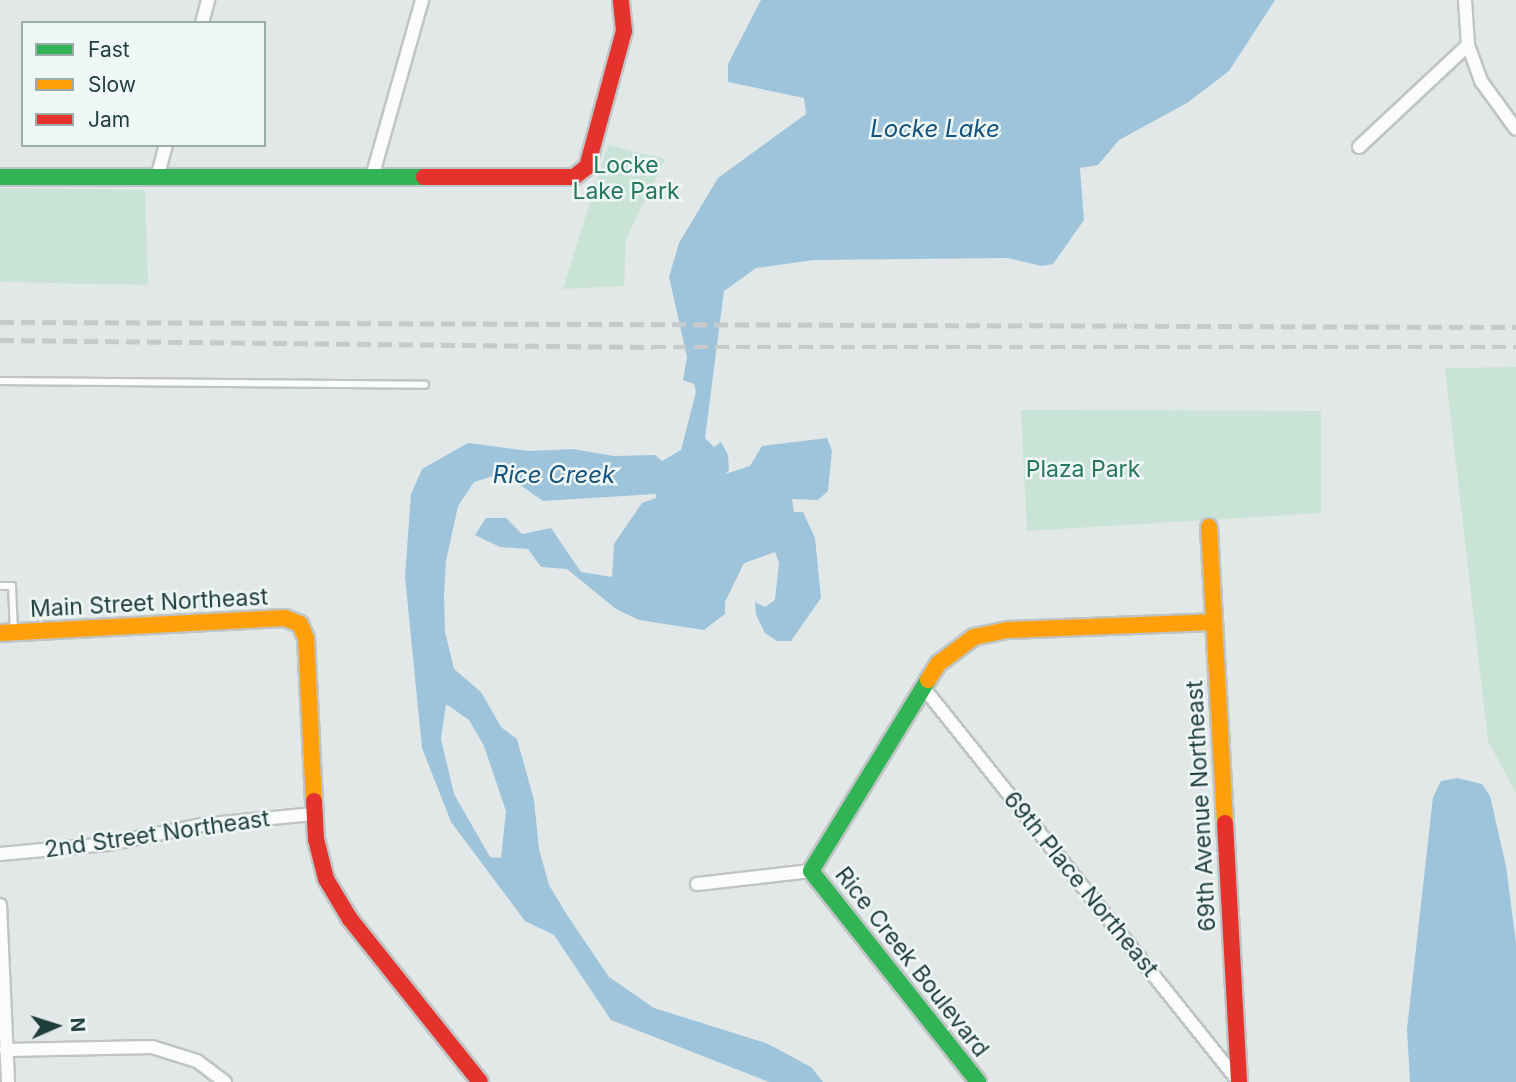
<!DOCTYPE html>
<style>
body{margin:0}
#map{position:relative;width:1516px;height:1082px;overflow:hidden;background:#e2e8e7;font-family:Inter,sans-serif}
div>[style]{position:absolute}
.green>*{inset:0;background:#c9e3d7}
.water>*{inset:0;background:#9ec4db}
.roads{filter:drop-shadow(2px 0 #bfc5c4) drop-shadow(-2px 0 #bfc5c4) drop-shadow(0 2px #bfc5c4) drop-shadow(0 -2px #bfc5c4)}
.lane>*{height:6px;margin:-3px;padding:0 3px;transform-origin:3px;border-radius:3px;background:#fbfcfb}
.street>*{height:12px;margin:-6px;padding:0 6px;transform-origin:6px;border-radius:6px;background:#fbfcfb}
.fast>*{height:16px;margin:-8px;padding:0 8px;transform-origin:8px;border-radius:8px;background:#30b455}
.slow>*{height:16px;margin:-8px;padding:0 8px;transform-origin:8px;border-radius:8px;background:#ff9f0a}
.jam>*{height:16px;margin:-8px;padding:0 8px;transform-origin:8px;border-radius:8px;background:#e5322d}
.rail>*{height:4.5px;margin-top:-2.25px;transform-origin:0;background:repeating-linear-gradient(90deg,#c6caca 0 14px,transparent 0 21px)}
span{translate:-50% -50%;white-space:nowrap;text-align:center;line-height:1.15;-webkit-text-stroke:5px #eff8f6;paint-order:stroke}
.park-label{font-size:23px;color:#267758}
.street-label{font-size:23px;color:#1e3d3b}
.water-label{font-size:24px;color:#14537d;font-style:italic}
.legend{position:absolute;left:21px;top:21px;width:245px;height:126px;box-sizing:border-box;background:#eff8f6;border:2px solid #9badab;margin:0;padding:9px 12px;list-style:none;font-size:21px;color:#1e3d3b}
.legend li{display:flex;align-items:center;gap:14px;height:35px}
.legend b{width:35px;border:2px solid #9badab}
.north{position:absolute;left:21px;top:991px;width:70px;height:70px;-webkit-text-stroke:5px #eff8f6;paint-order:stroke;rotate:87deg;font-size:19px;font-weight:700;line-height:28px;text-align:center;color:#1e3d3b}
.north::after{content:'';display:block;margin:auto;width:24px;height:32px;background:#1e3d3b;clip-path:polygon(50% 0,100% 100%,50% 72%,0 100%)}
</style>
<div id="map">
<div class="green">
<div style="clip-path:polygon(608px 145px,665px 159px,626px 239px,624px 286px,563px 289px)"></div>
<div style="clip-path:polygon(0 188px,145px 190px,148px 285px,0 282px)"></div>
<div style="clip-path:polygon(1516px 367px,1516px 793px,1488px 741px,1445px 368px)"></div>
<div style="clip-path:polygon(1021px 410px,1321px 411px,1321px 513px,1027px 531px)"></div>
</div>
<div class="water">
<div style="clip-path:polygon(evenodd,761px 0,1275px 0,1229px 71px,1187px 103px,1119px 140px,1098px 165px,1080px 168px,1084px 220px,1053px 264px,1042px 266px,1008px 258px,814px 260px,756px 268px,724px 291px,705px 438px,714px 447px,721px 442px,728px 455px,729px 470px,725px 474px,750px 466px,762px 446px,827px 438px,832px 451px,828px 491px,818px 500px,792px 499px,794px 512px,803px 512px,815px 538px,821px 598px,791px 641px,777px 641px,765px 633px,756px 615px,755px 602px,765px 607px,775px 600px,779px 563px,775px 552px,744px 563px,725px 602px,725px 614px,704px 630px,639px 620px,616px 609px,567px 569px,541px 567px,528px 549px,500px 547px,475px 535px,486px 518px,506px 518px,522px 534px,551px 528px,581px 572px,612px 577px,614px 544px,642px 503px,656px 498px,656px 494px,543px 501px,503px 473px,474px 482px,458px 506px,446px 561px,444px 594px,445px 632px,454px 669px,481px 692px,501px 727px,517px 739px,534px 800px,539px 849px,549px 885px,567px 915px,609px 977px,654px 1008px,766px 1043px,811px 1067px,823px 1082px,769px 1082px,611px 1020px,554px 935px,525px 921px,451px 822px,422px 748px,405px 577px,411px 494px,422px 469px,468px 443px,529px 451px,573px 449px,614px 456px,655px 455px,662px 461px,681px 450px,696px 392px,694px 384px,683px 380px,687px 357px,669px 277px,679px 243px,718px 178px,806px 114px,804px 98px,728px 82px,728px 64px,761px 0,446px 704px,469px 720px,484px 746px,506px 811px,501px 858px,490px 857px,454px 794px,441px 739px,446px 704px)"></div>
<div style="clip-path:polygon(1457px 778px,1482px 784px,1490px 796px,1506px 866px,1516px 943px,1516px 1082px,1410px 1082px,1407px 1029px,1433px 797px,1441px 781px)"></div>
</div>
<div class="roads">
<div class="lane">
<div style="left:0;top:381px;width:425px;rotate:0.5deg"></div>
<div style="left:0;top:586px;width:12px"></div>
<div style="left:12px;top:586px;width:45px;rotate:87.5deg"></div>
</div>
<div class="street">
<div style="left:1465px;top:0;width:45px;rotate:86.2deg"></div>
<div style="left:1468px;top:45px;width:38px;rotate:70deg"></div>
<div style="left:1481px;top:81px;width:59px;rotate:53.9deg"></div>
<div style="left:202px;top:23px;width:24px;rotate:-75deg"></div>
<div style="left:1359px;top:147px;width:149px;rotate:-43.1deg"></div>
<div style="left:372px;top:177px;width:184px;rotate:-74.2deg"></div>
<div style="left:157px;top:178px;width:34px;rotate:-75deg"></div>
<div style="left:923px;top:687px;width:506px;rotate:51.34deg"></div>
<div style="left:0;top:854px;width:108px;rotate:-5.3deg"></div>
<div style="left:108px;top:844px;width:95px;rotate:-11.5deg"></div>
<div style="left:201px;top:825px;width:114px;rotate:-5.6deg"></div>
<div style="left:697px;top:884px;width:115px;rotate:-6.5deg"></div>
<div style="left:0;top:905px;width:177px;rotate:87.4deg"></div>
<div style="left:6px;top:1050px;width:146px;rotate:-1.2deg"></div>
<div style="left:152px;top:1047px;width:47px;rotate:17.3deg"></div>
<div style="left:197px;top:1061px;width:35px;rotate:37deg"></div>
</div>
<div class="fast">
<div style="left:0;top:177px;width:424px"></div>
<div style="left:928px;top:680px;width:224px;rotate:121.5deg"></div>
<div style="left:811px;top:871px;width:269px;rotate:51.6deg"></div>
</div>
<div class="slow">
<div style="left:1209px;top:527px;width:296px;rotate:86.9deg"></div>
<div style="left:0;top:633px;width:285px;rotate:-3deg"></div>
<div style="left:285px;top:618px;width:16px;rotate:22deg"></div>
<div style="left:300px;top:624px;width:15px;rotate:67deg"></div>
<div style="left:306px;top:638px;width:163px;rotate:87.2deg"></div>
<div style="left:928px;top:680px;width:19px;rotate:-58deg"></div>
<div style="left:938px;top:664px;width:45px;rotate:-36.9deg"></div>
<div style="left:974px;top:637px;width:35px;rotate:-12deg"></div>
<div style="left:1008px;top:630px;width:205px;rotate:-2.2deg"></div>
</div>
<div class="jam">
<div style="left:424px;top:177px;width:150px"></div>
<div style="left:574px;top:177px;width:16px;rotate:-38deg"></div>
<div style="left:587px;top:167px;width:141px;rotate:-74.8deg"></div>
<div style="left:624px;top:31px;width:31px;rotate:-96deg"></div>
<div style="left:314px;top:801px;width:38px;rotate:87deg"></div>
<div style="left:316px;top:839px;width:41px;rotate:76deg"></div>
<div style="left:326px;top:879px;width:47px;rotate:59deg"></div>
<div style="left:350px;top:919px;width:208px;rotate:51.4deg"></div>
<div style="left:1225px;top:823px;width:259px;rotate:86.9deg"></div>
</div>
</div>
<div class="rail">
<div style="left:0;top:322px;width:1516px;rotate:0.19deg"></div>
<div style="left:0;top:340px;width:652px;rotate:0.62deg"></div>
<div style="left:652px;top:347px;width:864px"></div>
</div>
<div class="park-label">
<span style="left:626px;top:178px">Locke<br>Lake Park</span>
<span style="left:1083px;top:469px">Plaza Park</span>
</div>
<div class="street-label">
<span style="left:149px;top:603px;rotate:-3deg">Main Street Northeast</span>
<span style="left:1201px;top:806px;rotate:-93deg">69th Avenue Northeast</span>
<span style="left:157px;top:834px;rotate:-8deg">2nd Street Northeast</span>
<span style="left:1081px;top:884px;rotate:51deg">69th Place Northeast</span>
<span style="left:912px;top:962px;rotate:52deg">Rice Creek Boulevard</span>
</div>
<div class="water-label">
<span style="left:935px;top:129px">Locke Lake</span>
<span style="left:554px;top:475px">Rice Creek</span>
</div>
<ul class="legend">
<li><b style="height:9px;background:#30b455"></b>Fast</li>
<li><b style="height:9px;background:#ff9f0a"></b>Slow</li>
<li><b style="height:9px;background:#e5322d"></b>Jam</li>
</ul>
<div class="north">N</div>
</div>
